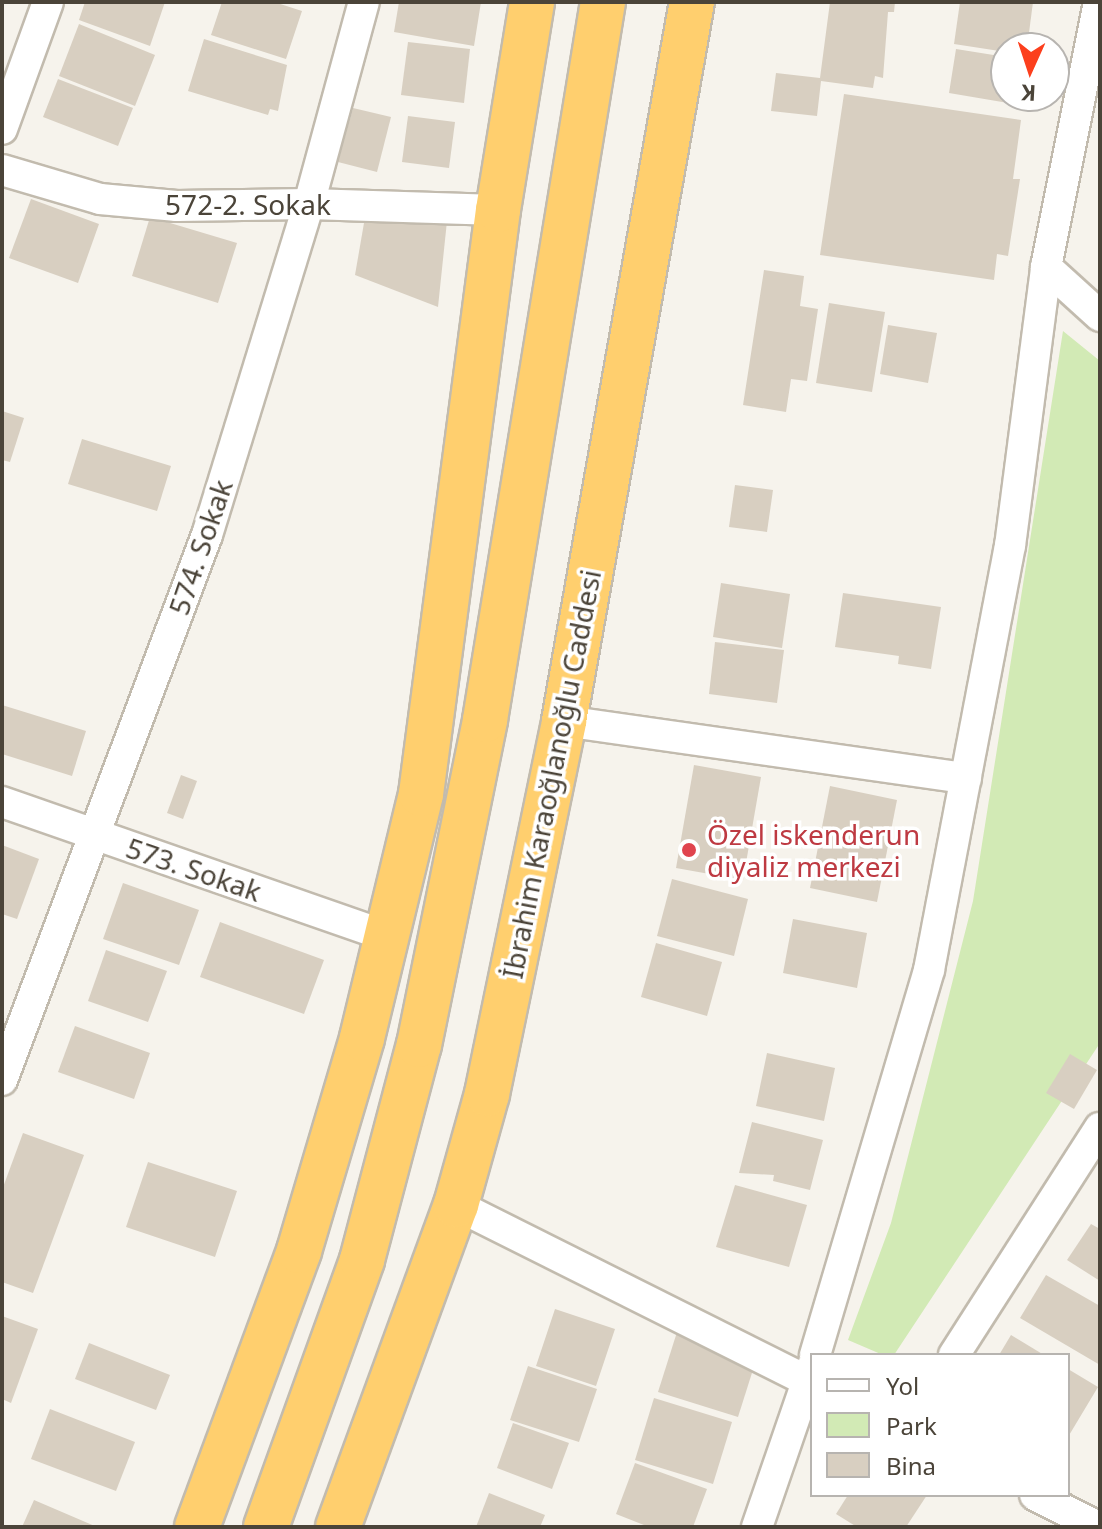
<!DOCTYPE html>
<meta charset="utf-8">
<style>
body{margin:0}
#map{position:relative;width:1102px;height:1529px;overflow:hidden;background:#f6f3ec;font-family:"Noto Sans",sans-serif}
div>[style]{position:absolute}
.green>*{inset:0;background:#d2eab5}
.building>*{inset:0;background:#d8cfc1}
.roads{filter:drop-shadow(2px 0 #c2bbae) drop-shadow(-2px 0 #c2bbae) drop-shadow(0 2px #c2bbae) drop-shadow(0 -2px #c2bbae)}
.minor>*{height:30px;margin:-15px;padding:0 15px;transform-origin:15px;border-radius:15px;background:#fff}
.highway>*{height:44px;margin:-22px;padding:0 22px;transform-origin:22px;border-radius:22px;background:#ffcf6e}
.dots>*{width:22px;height:22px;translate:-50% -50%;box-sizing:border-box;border:4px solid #fff;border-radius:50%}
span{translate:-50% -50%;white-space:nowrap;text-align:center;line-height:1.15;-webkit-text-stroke:7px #fff;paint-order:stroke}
.street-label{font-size:28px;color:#4b4439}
.health-label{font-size:28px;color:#be3a42}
.left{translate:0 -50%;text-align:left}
.frame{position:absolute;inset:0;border:4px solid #4b4439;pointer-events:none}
.legend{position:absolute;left:810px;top:1353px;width:260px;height:144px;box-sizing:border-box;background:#fff;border:2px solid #b7b4b0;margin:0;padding:10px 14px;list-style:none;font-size:24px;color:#4b4439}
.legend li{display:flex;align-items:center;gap:16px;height:40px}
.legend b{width:40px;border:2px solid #b7b4b0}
.north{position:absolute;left:990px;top:32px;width:80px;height:80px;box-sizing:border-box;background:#fff;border:2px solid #b7b4b0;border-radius:50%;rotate:183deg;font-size:22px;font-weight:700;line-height:32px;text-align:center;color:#4b4439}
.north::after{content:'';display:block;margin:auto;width:28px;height:36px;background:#fc3f1d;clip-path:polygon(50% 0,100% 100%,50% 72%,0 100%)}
</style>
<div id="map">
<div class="green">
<div style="clip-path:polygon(1063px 331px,1100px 361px,1100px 1043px,894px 1355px,883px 1355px,848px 1340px,891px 1223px,973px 901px)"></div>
</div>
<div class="building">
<div style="clip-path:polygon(85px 2px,165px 2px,150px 46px,79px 20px)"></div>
<div style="clip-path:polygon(222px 2px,274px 2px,302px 11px,286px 59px,211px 35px)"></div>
<div style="clip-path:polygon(399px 2px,481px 2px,474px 46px,394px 32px)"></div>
<div style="clip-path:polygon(830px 2px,895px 2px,894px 12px,888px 12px,883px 78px,875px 76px,873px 88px,821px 81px,817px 116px,771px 111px,776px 73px,820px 78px)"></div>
<div style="clip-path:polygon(960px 2px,1033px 2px,1027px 48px,1006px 52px,954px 44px)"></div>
<div style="clip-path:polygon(79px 24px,155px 55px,135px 106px,59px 76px)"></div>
<div style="clip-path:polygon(204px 39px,287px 65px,278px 111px,270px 109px,268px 115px,188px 91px)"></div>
<div style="clip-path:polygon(408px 42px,470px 49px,464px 103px,401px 95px)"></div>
<div style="clip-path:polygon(956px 49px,1006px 57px,1006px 96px,1015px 96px,1014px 104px,949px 93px)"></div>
<div style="clip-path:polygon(58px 79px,133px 108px,118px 146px,43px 117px)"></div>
<div style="clip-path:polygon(844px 94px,1021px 120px,1013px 179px,1020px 179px,1008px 256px,997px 254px,994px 280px,820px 255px)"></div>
<div style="clip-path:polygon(353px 108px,391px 117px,377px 172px,338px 162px)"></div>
<div style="clip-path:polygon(408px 116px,455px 122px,449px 168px,402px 162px)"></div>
<div style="clip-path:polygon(31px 199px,99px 224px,78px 283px,9px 258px)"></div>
<div style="clip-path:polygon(150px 217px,237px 243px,218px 303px,132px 276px)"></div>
<div style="clip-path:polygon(447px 221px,438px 307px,355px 275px,364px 223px)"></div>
<div style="clip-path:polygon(764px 270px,804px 276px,800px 306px,818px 309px,807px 381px,791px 379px,786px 412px,743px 405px)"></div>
<div style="clip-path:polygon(829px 303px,885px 312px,872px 392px,816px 383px)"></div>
<div style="clip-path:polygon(888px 325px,937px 333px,928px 383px,880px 374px)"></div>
<div style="clip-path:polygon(2px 411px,24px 418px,10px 462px,2px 460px)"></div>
<div style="clip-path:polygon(82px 439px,171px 466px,157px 511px,68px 484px)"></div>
<div style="clip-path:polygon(735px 485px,773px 490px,767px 532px,729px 527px)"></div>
<div style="clip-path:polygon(721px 583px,790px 594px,782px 648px,713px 637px)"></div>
<div style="clip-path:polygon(843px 593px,941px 607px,931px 669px,898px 664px,899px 656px,835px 647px)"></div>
<div style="clip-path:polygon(715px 642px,784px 650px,777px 703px,709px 694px)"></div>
<div style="clip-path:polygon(2px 705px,86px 731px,72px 776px,2px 754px)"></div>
<div style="clip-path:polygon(694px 765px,761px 777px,743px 880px,676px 868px)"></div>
<div style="clip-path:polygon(181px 775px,197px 781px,183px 819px,167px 813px)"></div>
<div style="clip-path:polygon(830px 786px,897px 800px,877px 902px,810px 888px)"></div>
<div style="clip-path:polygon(2px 845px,39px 859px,17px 919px,2px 914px)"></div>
<div style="clip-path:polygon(672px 879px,748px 899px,734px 956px,657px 936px)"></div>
<div style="clip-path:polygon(123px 883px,199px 910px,179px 965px,103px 939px)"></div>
<div style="clip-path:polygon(793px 919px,867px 933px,857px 988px,783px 973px)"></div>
<div style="clip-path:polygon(220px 922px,324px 960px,304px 1014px,200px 977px)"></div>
<div style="clip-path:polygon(656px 943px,722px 962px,707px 1016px,641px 997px)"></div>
<div style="clip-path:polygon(106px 950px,167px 971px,148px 1022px,88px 1001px)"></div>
<div style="clip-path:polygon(75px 1026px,150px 1053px,134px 1099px,58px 1072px)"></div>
<div style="clip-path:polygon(767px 1053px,835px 1068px,824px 1121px,756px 1106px)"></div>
<div style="clip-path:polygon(1070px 1054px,1097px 1070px,1074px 1109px,1046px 1093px)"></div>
<div style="clip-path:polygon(752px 1122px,823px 1140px,810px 1190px,773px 1181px,774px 1175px,739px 1173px)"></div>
<div style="clip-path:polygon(23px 1133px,84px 1155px,33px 1293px,2px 1282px,2px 1190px)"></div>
<div style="clip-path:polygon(148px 1162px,237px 1191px,215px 1257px,126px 1227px)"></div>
<div style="clip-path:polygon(735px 1185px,807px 1205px,789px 1267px,716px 1247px)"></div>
<div style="clip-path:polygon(1091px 1224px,1100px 1229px,1100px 1281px,1067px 1260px)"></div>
<div style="clip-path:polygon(1046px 1275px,1100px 1306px,1100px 1365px,1020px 1318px)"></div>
<div style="clip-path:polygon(555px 1309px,615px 1329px,596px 1386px,536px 1366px)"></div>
<div style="clip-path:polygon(2px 1316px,38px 1329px,11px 1403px,2px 1399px)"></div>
<div style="clip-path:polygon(677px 1332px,757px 1357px,738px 1417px,658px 1392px)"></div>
<div style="clip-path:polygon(1011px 1335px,1044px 1355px,999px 1355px)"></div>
<div style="clip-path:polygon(89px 1343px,170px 1375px,156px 1410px,75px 1379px)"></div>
<div style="clip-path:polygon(528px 1366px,597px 1389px,579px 1442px,510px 1420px)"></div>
<div style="clip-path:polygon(1068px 1369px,1098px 1387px,1068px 1437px)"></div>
<div style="clip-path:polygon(654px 1398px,732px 1422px,713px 1484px,635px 1460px)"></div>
<div style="clip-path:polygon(50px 1409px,135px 1442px,116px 1491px,31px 1459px)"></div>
<div style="clip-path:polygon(513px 1423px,569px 1443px,552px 1489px,497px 1468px)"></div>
<div style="clip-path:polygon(635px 1463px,707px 1489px,693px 1527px,649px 1527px,616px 1514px)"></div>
<div style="clip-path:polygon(489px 1493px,545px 1515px,540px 1527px,476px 1527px)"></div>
<div style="clip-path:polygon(848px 1495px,927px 1495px,906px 1527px,857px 1527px,836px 1514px)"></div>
<div style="clip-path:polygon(34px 1500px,97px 1527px,22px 1527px)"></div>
</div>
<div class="roads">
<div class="minor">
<div style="left:2px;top:129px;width:135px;rotate:-70.1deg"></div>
<div style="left:2px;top:170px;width:102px;rotate:16.5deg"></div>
<div style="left:100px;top:199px;width:77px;rotate:5.2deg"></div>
<div style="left:177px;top:206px;width:132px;rotate:-0.9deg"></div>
<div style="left:309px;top:204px;width:189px;rotate:1.8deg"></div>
<div style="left:1046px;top:267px;width:73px;rotate:42.2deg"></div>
<div style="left:564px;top:721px;width:406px;rotate:8.1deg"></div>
<div style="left:2px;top:802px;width:408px;rotate:19.2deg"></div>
<div style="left:2px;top:1080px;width:582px;rotate:-69.39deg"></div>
<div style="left:207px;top:535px;width:346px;rotate:-72.9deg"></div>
<div style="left:309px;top:204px;width:209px;rotate:-74.8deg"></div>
<div style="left:456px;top:1205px;width:398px;rotate:26.6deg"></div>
<div style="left:815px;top:1355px;width:402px;rotate:-73.5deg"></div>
<div style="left:929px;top:970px;width:432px;rotate:-79.2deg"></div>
<div style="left:1010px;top:546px;width:281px;rotate:-82.6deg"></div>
<div style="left:1046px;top:267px;width:270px;rotate:-78.7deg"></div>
<div style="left:954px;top:1355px;width:270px;rotate:-57.3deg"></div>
<div style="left:1035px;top:1495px;width:72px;rotate:26.6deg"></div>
<div style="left:757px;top:1527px;width:169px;rotate:-71deg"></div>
</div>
<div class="highway">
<div style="left:197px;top:1527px;width:294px;rotate:-69.7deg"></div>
<div style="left:299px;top:1251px;width:222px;rotate:-73.5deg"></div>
<div style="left:362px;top:1038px;width:251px;rotate:-76.4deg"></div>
<div style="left:421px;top:794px;width:589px;rotate:-82.49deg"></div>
<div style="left:498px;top:210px;width:211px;rotate:-80.7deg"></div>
<div style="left:266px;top:1527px;width:284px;rotate:-70.2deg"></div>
<div style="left:362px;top:1260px;width:222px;rotate:-75.2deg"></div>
<div style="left:419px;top:1045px;width:332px;rotate:-78.5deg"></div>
<div style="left:485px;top:720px;width:728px;rotate:-80.67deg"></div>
<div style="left:338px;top:1527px;width:343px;rotate:-69.9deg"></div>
<div style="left:456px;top:1205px;width:115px;rotate:-74.4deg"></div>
<div style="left:487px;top:1094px;width:381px;rotate:-78.3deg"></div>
<div style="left:564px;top:721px;width:730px;rotate:-79.91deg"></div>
</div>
</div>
<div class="dots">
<div style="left:689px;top:850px;background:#e0444e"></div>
</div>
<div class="street-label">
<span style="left:248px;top:204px">572-2. Sokak</span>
<span style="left:200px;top:547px;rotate:-71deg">574. Sokak</span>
<span style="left:551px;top:774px;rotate:-79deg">İbrahim Karaoğlanoğlu Caddesi</span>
<span style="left:194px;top:869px;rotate:19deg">573. Sokak</span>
</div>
<div class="health-label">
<span class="left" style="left:707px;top:850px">Özel iskenderun<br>diyaliz merkezi</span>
</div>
<div class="frame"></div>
<ul class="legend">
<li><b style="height:10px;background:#fff"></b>Yol</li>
<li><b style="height:22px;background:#d2eab5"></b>Park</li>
<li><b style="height:22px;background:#d8cfc1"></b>Bina</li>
</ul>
<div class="north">K</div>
</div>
